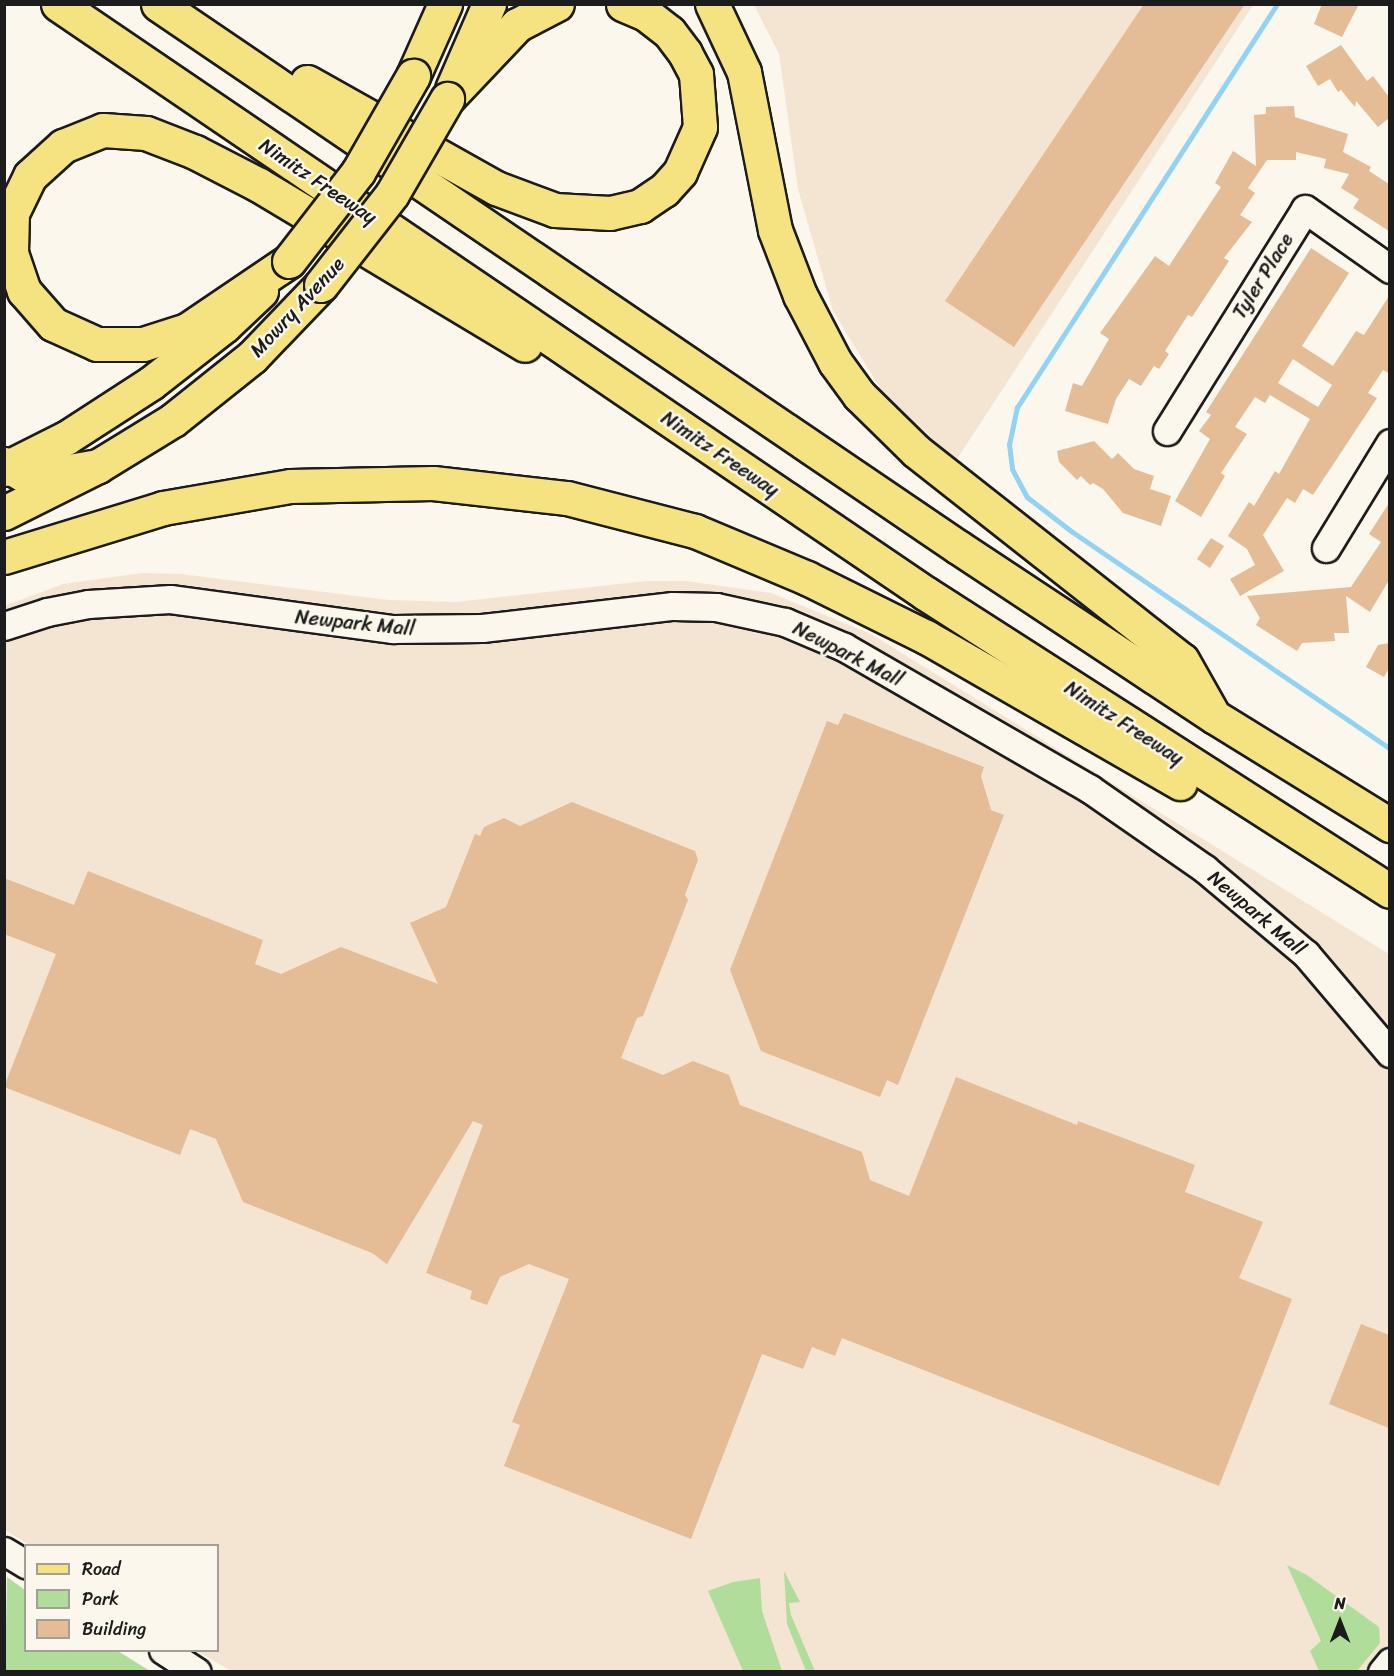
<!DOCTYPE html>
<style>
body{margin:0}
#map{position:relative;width:1394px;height:1676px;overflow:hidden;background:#fbf7ec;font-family:Sriracha,sans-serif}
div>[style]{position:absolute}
.built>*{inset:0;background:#f4e5d2}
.green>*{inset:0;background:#b1dd9b}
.stream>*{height:5px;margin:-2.5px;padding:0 2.5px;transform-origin:2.5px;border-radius:2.5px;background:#92d2f3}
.building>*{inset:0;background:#e4bc95}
.roads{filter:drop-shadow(2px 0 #1c1c1c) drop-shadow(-2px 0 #1c1c1c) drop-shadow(0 2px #1c1c1c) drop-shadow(0 -2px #1c1c1c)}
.minor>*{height:27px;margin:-13.5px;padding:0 13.5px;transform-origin:13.5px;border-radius:13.5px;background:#fbf7ec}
.major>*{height:33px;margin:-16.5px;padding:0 16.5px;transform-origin:16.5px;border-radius:16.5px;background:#f5e382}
.highway>*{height:33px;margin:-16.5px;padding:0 16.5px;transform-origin:16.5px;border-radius:16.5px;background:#f5e382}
.bridges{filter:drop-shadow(2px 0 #1c1c1c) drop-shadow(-2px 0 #1c1c1c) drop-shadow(0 2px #1c1c1c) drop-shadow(0 -2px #1c1c1c)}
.major-bridge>*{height:33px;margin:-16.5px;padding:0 16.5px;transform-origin:16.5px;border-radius:16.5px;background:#f5e382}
span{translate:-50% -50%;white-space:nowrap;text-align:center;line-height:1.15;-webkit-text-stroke:5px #fbf7ec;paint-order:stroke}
.street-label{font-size:20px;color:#1c1c1c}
.frame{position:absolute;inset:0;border:6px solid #1c1c1c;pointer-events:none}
.legend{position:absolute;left:24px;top:1544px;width:195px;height:108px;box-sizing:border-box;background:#fbf7ec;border:2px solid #a29f99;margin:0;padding:8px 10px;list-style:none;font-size:18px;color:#1c1c1c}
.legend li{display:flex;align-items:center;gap:12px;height:30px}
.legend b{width:30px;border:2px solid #a29f99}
.north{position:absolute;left:1310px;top:1592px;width:60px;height:60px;-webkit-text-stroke:4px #fbf7ec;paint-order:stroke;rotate:0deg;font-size:16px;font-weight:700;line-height:24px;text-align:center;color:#1c1c1c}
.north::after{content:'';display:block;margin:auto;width:21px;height:27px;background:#1c1c1c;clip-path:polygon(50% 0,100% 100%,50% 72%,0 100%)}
</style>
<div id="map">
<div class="built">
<div style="clip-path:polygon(754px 5px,1253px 5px,955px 462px,889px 403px,833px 311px,798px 189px,779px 54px)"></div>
<div style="clip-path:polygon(142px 573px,181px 574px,389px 600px,456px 602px,646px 581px,686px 581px,771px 593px,871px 634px,1389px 954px,1389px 1671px,231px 1671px,197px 1651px,218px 1650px,218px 1546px,29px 1545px,5px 1530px,4px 606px,63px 584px)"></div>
</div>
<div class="green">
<div style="clip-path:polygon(1287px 1565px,1307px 1575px,1379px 1627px,1380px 1643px,1357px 1671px,1319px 1671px,1310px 1651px,1321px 1641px)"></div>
<div style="clip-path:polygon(784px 1571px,800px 1602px,789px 1603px,791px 1615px,815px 1671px,806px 1671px,787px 1624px)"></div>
<div style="clip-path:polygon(7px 1577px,25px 1590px,26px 1650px,118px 1651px,150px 1671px,5px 1671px)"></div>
<div style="clip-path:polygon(760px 1578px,762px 1611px,782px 1671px,743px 1671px,708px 1591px,733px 1582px)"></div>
</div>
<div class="stream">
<div style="left:1277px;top:4px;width:480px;rotate:122.8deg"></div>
<div style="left:1017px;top:407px;width:38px;rotate:102deg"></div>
<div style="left:1009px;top:444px;width:25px;rotate:83deg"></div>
<div style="left:1012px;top:469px;width:32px;rotate:62deg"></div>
<div style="left:1027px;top:497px;width:56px;rotate:37.7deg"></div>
<div style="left:1071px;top:531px;width:386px;rotate:34.3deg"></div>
</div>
<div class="building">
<div style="clip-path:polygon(1144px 4px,1245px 4px,1014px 347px,945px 301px)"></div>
<div style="clip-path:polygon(1322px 4px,1359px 4px,1342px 37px,1314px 24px)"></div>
<div style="clip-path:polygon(1341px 45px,1367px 81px,1373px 76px,1389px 97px,1389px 118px,1378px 127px,1356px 101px,1355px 107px,1341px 90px,1338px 92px,1330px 79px,1318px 86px,1306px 66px)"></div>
<div style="clip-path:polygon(1294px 106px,1295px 117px,1348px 134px,1343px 152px,1371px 167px,1369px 171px,1389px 184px,1389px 231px,1353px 208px,1359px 199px,1341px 188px,1349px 174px,1324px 168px,1326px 159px,1296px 152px,1296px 160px,1267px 160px,1248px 188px,1255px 193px,1240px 215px,1252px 222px,1224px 258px,1229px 261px,1192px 317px,1188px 315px,1165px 351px,1169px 354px,1159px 369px,1154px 366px,1141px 386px,1129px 379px,1116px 399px,1108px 424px,1065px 411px,1073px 383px,1082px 386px,1109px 339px,1100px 333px,1155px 256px,1169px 266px,1221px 187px,1215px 183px,1233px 151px,1256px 166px,1254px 115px,1266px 114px,1266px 107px)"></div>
<div style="clip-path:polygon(evenodd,1311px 248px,1349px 273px,1302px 346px,1333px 366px,1356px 331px,1364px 335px,1389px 296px,1389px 373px,1383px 370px,1368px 393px,1377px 398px,1313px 495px,1303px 489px,1295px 503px,1287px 498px,1263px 535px,1284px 571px,1240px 596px,1230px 579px,1255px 565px,1247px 549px,1228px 536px,1249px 502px,1254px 506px,1275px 471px,1279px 474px,1310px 419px,1270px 395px,1265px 403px,1255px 397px,1235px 427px,1247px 434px,1221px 473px,1225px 476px,1201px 517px,1175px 501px,1210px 439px,1199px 431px,1211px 415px,1206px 412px,1311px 248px,1293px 359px,1332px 385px,1318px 407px,1278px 383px,1293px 359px)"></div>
<div style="clip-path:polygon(1094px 441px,1112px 459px,1118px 453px,1134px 469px,1154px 476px,1150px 489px,1171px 496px,1161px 526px,1123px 513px,1103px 489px,1093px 483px,1090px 485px,1081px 476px,1077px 480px,1059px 462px,1057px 451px)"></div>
<div style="clip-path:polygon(1389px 503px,1389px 580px,1370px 612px,1346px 596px,1349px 633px,1334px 633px,1335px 641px,1302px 643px,1297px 651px,1256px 625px,1260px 618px,1247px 596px,1351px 587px,1381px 542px,1369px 534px)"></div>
<div style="clip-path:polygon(1211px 538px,1224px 546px,1210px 568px,1197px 559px)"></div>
<div style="clip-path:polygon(1389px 643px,1389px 668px,1384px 677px,1366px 667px,1378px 645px)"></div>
<div style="clip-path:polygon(844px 713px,984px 767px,981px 776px,991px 810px,1004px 815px,898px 1085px,887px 1080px,880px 1097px,761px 1051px,730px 970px,827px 721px,838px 725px)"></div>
<div style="clip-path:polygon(572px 802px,695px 851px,698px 860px,685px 895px,688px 900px,643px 1016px,637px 1018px,621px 1058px,663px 1075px,693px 1061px,729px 1075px,740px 1105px,862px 1152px,870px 1180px,909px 1196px,956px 1077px,1077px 1125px,1078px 1121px,1195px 1165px,1185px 1192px,1263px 1222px,1239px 1278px,1292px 1299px,1219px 1486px,842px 1338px,835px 1356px,812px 1347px,803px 1369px,762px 1354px,691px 1539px,504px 1466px,520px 1425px,512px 1422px,569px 1279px,529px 1264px,500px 1277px,487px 1305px,470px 1299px,472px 1291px,426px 1273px,483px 1125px,473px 1121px,387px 1264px,372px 1253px,243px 1202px,216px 1139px,190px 1129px,180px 1155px,4px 1087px,56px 954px,4px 934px,4px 878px,74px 905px,88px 871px,263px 940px,255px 964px,281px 974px,341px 947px,438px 984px,410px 923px,446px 907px,475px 834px,480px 836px,484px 827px,504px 818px,520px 826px)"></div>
<div style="clip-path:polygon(1361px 1324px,1389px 1335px,1389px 1428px,1329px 1404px)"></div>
</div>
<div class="roads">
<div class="minor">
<div style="left:1167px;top:431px;width:261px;rotate:-58.1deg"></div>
<div style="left:1305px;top:209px;width:104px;rotate:35.2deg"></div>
<div style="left:1326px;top:548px;width:123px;rotate:-58.6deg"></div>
<div style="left:4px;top:626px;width:45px;rotate:-18deg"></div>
<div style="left:47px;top:612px;width:42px;rotate:-11deg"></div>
<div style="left:88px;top:604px;width:82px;rotate:-3.5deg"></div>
<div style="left:170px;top:599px;width:225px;rotate:7.7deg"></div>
<div style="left:393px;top:629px;width:89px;rotate:-0.6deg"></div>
<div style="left:482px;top:628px;width:192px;rotate:-6.6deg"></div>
<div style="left:673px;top:606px;width:43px;rotate:1.3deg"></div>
<div style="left:716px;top:607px;width:71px;rotate:12.3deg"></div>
<div style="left:785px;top:622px;width:64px;rotate:23deg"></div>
<div style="left:844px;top:647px;width:284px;rotate:30deg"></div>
<div style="left:1090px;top:789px;width:140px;rotate:34.8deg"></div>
<div style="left:1205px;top:869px;width:132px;rotate:40.1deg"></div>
<div style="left:1306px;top:954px;width:130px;rotate:49.7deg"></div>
<div style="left:4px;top:1551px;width:26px;rotate:31deg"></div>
<div style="left:163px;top:1650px;width:40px;rotate:32.9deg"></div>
<div style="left:1382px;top:1672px;width:13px;rotate:-51deg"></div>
</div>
<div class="major">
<div style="left:413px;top:76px;width:79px;rotate:-66deg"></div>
<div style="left:452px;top:89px;width:93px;rotate:-66.5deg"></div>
<div style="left:4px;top:469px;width:69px;rotate:-26.6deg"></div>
<div style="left:66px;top:438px;width:101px;rotate:-32.9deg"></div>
<div style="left:151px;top:383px;width:93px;rotate:-38deg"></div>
<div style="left:224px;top:326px;width:51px;rotate:-43.4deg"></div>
<div style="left:4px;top:513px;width:105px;rotate:-26.6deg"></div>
<div style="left:98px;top:466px;width:88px;rotate:-31.5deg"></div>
<div style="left:173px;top:420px;width:101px;rotate:-38.6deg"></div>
<div style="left:252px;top:357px;width:100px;rotate:-46.2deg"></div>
</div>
<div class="highway">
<div style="left:58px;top:4px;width:1048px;rotate:34.19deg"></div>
<div style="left:925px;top:593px;width:552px;rotate:32.65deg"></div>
<div style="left:158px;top:4px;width:967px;rotate:34.17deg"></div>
<div style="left:958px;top:547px;width:308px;rotate:33.5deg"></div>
<div style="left:1215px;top:717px;width:206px;rotate:31.7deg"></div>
<div style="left:712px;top:4px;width:75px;rotate:64.8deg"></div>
<div style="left:744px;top:72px;width:161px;rotate:78.9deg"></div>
<div style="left:775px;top:230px;width:70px;rotate:69deg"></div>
<div style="left:800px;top:295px;width:76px;rotate:62.4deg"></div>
<div style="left:835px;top:362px;width:41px;rotate:54deg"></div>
<div style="left:859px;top:395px;width:80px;rotate:44.5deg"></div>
<div style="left:916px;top:451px;width:338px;rotate:38.2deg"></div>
<div style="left:1182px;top:660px;width:59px;rotate:60.4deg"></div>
<div style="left:307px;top:82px;width:217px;rotate:29.3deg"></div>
<div style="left:496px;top:188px;width:63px;rotate:20.4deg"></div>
<div style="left:555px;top:210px;width:55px;rotate:3.1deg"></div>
<div style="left:610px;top:213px;width:31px;rotate:-13deg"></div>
<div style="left:640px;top:206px;width:29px;rotate:-34deg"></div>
<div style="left:664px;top:190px;width:24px;rotate:-48deg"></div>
<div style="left:680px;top:172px;width:49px;rotate:-66deg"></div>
<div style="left:700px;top:127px;width:53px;rotate:-94.3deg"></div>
<div style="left:696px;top:74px;width:24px;rotate:-118deg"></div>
<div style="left:685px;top:53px;width:26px;rotate:-127deg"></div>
<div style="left:669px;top:32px;width:29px;rotate:-142deg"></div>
<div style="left:646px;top:14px;width:25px;rotate:-157deg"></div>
<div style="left:447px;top:99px;width:102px;rotate:-46.6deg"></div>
<div style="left:517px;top:25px;width:45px;rotate:-27.7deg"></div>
<div style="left:289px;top:261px;width:123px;rotate:145.9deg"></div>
<div style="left:187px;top:330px;width:46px;rotate:162.3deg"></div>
<div style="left:143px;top:344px;width:46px;rotate:180deg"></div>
<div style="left:97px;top:344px;width:48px;rotate:-155.6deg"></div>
<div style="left:53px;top:324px;width:44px;rotate:-131.3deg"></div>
<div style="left:24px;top:291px;width:40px;rotate:-108.9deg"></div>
<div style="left:11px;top:253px;width:40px;rotate:-88.6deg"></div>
<div style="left:12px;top:213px;width:41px;rotate:-64.1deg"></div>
<div style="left:30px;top:176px;width:45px;rotate:-42.3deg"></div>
<div style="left:63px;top:146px;width:43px;rotate:-21.8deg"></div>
<div style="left:103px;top:130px;width:43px;rotate:4deg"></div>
<div style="left:146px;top:133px;width:53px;rotate:21.2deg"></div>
<div style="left:195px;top:152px;width:72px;rotate:27.3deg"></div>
<div style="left:259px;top:185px;width:310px;rotate:31deg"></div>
<div style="left:4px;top:464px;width:21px;rotate:29deg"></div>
<div style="left:22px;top:474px;width:18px;rotate:6deg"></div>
<div style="left:40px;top:476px;width:59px;rotate:-9.8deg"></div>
<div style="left:4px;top:557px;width:166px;rotate:-17.1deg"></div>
<div style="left:163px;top:508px;width:129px;rotate:-9.8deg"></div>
<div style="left:290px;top:486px;width:143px;rotate:-1.2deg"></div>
<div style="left:433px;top:483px;width:135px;rotate:6.4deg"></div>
<div style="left:567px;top:498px;width:132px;rotate:14.5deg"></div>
<div style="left:695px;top:531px;width:121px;rotate:22.8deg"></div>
<div style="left:807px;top:578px;width:133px;rotate:26.4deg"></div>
<div style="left:926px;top:637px;width:293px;rotate:29.9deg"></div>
</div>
</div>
<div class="bridges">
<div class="major-bridge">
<div style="left:289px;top:261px;width:113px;rotate:-52.2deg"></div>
<div style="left:358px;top:172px;width:111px;rotate:-60.2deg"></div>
<div style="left:321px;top:285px;width:115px;rotate:-52deg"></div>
<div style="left:392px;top:194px;width:110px;rotate:-59.9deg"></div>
</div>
</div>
<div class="street-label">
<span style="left:318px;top:181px;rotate:34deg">Nimitz Freeway</span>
<span style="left:1263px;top:276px;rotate:-58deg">Tyler Place</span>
<span style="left:297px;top:307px;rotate:-47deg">Mowry Avenue</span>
<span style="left:720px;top:454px;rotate:34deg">Nimitz Freeway</span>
<span style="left:355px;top:623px;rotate:6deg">Newpark Mall</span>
<span style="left:848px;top:654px;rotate:27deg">Newpark Mall</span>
<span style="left:1124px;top:723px;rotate:33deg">Nimitz Freeway</span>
<span style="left:1257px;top:913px;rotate:40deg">Newpark Mall</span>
</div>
<div class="frame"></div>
<ul class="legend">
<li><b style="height:8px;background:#f5e382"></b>Road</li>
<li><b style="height:16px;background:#b1dd9b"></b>Park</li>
<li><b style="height:16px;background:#e4bc95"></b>Building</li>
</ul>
<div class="north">N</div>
</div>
